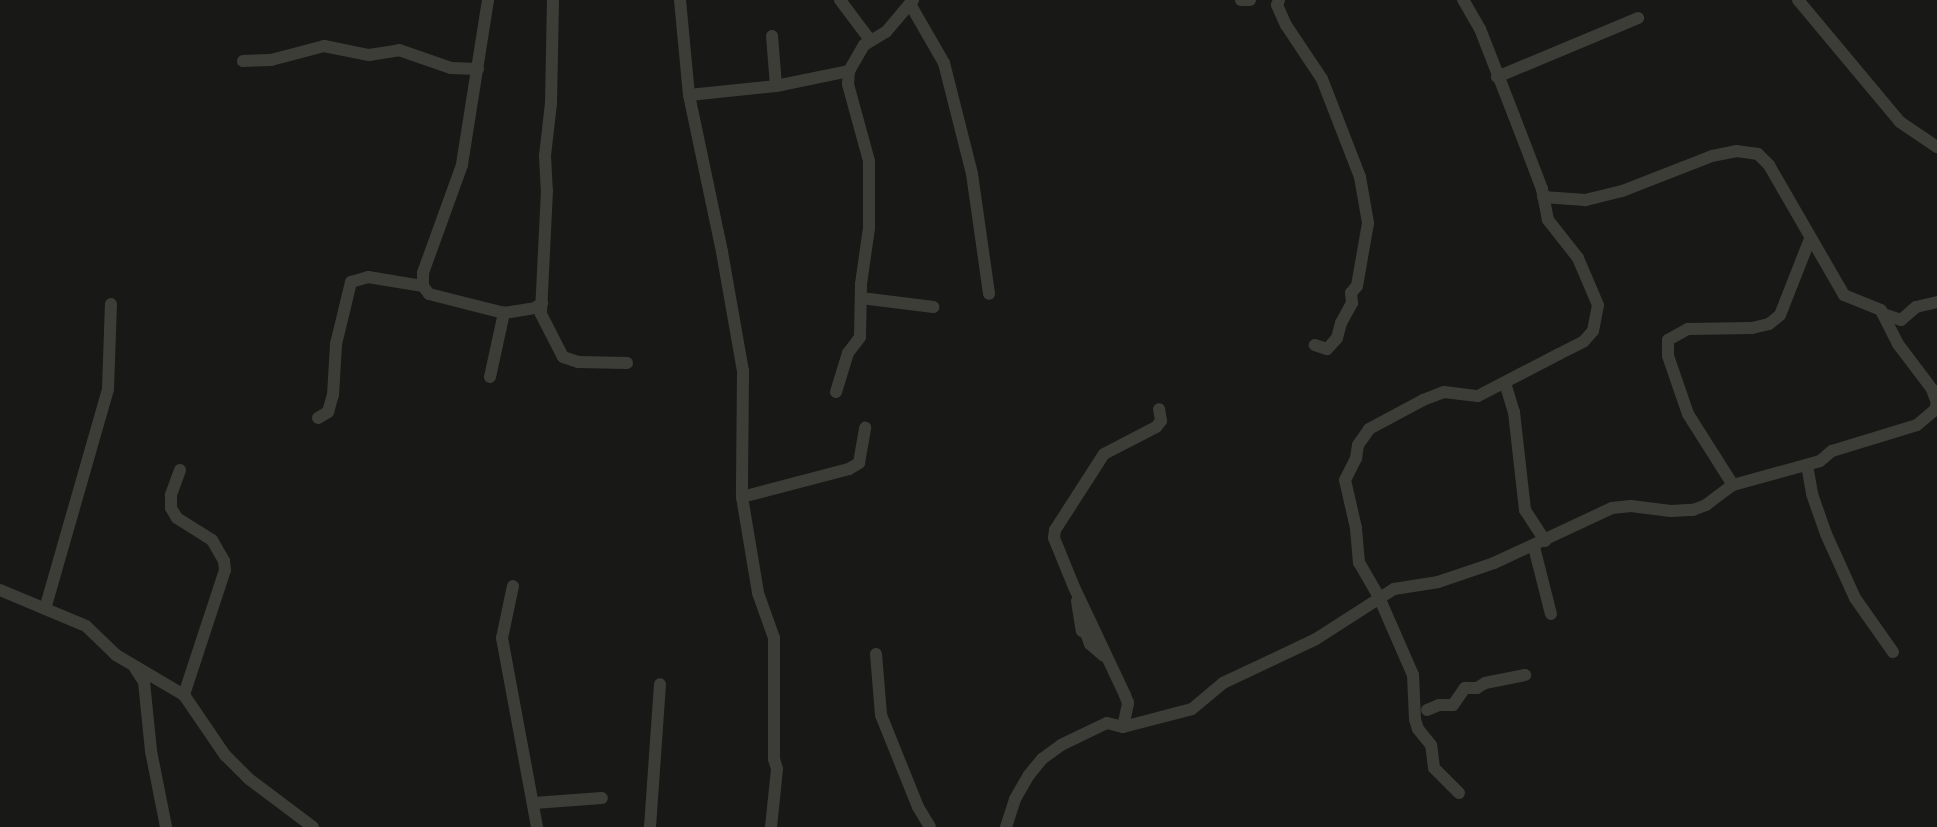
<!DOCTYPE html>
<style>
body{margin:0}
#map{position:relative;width:1937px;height:827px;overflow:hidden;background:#181817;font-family:"Alegreya Sans",sans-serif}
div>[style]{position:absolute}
.street>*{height:12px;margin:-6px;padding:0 6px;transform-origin:6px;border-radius:6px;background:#3d3d38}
span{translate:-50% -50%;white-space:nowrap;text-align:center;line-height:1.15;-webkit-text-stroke:6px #131312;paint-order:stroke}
</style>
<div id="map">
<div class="street">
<div style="left:488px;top:0;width:167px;rotate:99deg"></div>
<div style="left:462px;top:165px;width:115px;rotate:109.9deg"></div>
<div style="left:423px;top:273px;width:13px;rotate:90deg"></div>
<div style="left:423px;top:286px;width:10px;rotate:53deg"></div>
<div style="left:429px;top:294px;width:77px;rotate:14.2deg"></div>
<div style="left:504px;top:313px;width:31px;rotate:-9deg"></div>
<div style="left:535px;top:308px;width:9px;rotate:-36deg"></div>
<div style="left:553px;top:0;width:103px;rotate:91.1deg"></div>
<div style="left:551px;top:103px;width:53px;rotate:96.5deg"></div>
<div style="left:545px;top:156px;width:34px;rotate:87deg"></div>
<div style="left:547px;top:190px;width:124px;rotate:92.8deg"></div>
<div style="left:541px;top:314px;width:48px;rotate:62.9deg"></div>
<div style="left:563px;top:357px;width:16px;rotate:18deg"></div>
<div style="left:578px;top:362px;width:49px;rotate:1.2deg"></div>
<div style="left:680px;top:0;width:95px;rotate:84.6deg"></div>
<div style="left:689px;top:95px;width:160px;rotate:78.1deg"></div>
<div style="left:722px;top:252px;width:121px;rotate:80deg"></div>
<div style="left:743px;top:371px;width:126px;rotate:90.5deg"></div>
<div style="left:742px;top:497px;width:97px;rotate:80.5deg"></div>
<div style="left:758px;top:593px;width:48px;rotate:70.4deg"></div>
<div style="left:774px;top:638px;width:121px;rotate:90deg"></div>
<div style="left:774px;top:759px;width:10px;rotate:73deg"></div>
<div style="left:777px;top:769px;width:58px;rotate:95.9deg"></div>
<div style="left:840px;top:0;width:50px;rotate:53.1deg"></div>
<div style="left:1241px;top:0;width:9px"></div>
<div style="left:1279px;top:0;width:5px;rotate:112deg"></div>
<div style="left:1277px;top:5px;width:22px;rotate:66deg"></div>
<div style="left:1286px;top:25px;width:65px;rotate:56.3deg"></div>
<div style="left:1322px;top:79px;width:105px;rotate:68.8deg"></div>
<div style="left:1360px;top:177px;width:47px;rotate:80.1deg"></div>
<div style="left:1368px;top:223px;width:64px;rotate:99.9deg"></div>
<div style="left:1357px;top:286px;width:9px;rotate:131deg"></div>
<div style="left:1351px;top:293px;width:10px;rotate:84deg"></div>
<div style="left:1352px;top:303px;width:23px;rotate:119deg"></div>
<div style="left:1341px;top:323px;width:16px;rotate:105deg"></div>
<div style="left:1337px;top:338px;width:15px;rotate:132deg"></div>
<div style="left:1327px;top:349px;width:13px;rotate:-162deg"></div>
<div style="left:1798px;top:0;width:159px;rotate:50.1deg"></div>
<div style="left:1900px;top:122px;width:45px;rotate:34deg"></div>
<div style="left:910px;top:4px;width:68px;rotate:60deg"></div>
<div style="left:944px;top:63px;width:114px;rotate:75.8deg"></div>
<div style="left:972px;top:174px;width:121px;rotate:81.9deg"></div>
<div style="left:772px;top:36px;width:50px;rotate:85.4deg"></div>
<div style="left:243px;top:61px;width:28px;rotate:-2deg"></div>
<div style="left:271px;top:60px;width:55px;rotate:-14.8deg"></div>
<div style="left:324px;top:46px;width:46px;rotate:11.3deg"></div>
<div style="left:369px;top:55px;width:30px;rotate:-9deg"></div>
<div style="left:399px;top:50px;width:55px;rotate:19.1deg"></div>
<div style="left:451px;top:68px;width:27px;rotate:2deg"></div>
<div style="left:1497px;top:77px;width:153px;rotate:-22.7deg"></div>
<div style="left:689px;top:95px;width:87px;rotate:-5.9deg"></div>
<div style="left:776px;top:86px;width:75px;rotate:-11.6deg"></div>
<div style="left:861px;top:298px;width:73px;rotate:7.1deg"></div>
<div style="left:1883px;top:314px;width:19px;rotate:18deg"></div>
<div style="left:1901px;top:320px;width:20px;rotate:-41deg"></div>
<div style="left:1916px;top:307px;width:22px;rotate:-13deg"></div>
<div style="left:490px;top:377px;width:66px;rotate:-77.7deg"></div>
<div style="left:1505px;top:383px;width:30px;rotate:73deg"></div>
<div style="left:1514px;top:412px;width:99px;rotate:83.6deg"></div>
<div style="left:1525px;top:510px;width:37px;rotate:57deg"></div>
<div style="left:836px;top:392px;width:41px;rotate:-72.9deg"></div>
<div style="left:848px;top:353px;width:20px;rotate:-53deg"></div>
<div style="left:860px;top:337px;width:53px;rotate:-88.9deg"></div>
<div style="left:861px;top:284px;width:57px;rotate:-81.9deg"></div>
<div style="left:869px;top:228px;width:67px;rotate:-90deg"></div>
<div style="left:869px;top:161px;width:80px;rotate:-105.3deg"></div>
<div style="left:848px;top:84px;width:13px;rotate:-86deg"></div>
<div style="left:849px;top:71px;width:30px;rotate:-60deg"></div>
<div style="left:864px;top:45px;width:26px;rotate:-31deg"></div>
<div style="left:886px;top:32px;width:42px;rotate:-49.8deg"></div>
<div style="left:318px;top:418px;width:12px;rotate:-31deg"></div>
<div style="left:328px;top:412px;width:18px;rotate:-74deg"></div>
<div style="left:333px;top:395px;width:51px;rotate:-86.6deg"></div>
<div style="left:336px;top:344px;width:64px;rotate:-76.4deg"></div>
<div style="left:351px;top:282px;width:18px;rotate:-16deg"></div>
<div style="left:368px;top:277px;width:56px;rotate:9.3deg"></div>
<div style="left:1807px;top:465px;width:29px;rotate:80deg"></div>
<div style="left:1812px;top:494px;width:42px;rotate:70.7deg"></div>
<div style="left:1826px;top:534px;width:70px;rotate:65.6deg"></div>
<div style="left:1855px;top:598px;width:66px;rotate:54.9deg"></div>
<div style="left:180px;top:470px;width:27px;rotate:110deg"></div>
<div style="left:171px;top:495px;width:13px;rotate:90deg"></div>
<div style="left:171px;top:508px;width:12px;rotate:59deg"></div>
<div style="left:177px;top:518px;width:41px;rotate:32.2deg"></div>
<div style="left:212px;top:540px;width:24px;rotate:60deg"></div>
<div style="left:224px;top:561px;width:9px;rotate:84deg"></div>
<div style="left:225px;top:570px;width:132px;rotate:108.2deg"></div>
<div style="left:1733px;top:485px;width:84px;rotate:-122.4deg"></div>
<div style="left:1688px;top:414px;width:61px;rotate:-109deg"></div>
<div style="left:1668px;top:356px;width:16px;rotate:-90deg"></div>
<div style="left:1668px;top:340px;width:23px;rotate:-29deg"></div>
<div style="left:1688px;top:329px;width:64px;rotate:-0.9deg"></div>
<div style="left:1752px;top:328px;width:17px;rotate:-13deg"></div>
<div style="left:1769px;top:324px;width:14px;rotate:-39deg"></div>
<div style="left:1780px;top:315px;width:82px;rotate:-68.5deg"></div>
<div style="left:742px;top:497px;width:111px;rotate:-14.7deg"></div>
<div style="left:849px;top:469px;width:12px;rotate:-31deg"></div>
<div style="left:859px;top:463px;width:36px;rotate:-80deg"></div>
<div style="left:1534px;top:547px;width:69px;rotate:75.8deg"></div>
<div style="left:513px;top:586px;width:53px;rotate:101.9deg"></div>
<div style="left:502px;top:638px;width:192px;rotate:79.5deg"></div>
<div style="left:0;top:590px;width:93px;rotate:22.7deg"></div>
<div style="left:86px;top:626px;width:42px;rotate:44deg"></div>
<div style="left:116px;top:655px;width:79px;rotate:30.5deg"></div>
<div style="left:184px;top:695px;width:73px;rotate:55.7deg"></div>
<div style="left:225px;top:755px;width:34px;rotate:45deg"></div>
<div style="left:249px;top:779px;width:80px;rotate:36.9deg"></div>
<div style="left:1077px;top:601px;width:30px;rotate:81deg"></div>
<div style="left:1082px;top:631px;width:4px;rotate:27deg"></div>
<div style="left:1086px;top:633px;width:12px;rotate:70deg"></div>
<div style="left:1090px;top:644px;width:18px;rotate:41deg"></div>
<div style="left:45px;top:609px;width:229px;rotate:-74deg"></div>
<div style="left:108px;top:389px;width:85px;rotate:-88deg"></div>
<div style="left:876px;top:654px;width:61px;rotate:85.3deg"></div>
<div style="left:881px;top:715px;width:99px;rotate:68.1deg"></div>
<div style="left:918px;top:807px;width:23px;rotate:59deg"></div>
<div style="left:135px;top:668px;width:17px;rotate:57deg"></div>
<div style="left:144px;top:682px;width:69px;rotate:84.2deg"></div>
<div style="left:151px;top:751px;width:77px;rotate:78.8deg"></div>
<div style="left:1427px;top:710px;width:13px;rotate:-23deg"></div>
<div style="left:1439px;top:705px;width:14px"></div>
<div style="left:1453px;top:705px;width:21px;rotate:-55deg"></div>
<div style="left:1465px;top:688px;width:12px"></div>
<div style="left:1477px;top:688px;width:9px;rotate:-32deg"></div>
<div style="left:1485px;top:683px;width:41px;rotate:-11.3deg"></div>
<div style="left:1123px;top:727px;width:25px;rotate:-78deg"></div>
<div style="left:1128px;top:703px;width:9px;rotate:-111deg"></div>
<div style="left:1125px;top:695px;width:119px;rotate:-115.3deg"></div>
<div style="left:1074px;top:587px;width:53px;rotate:-112.2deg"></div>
<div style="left:1054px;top:538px;width:8px;rotate:-83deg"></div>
<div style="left:1055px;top:530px;width:90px;rotate:-57.2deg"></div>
<div style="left:1104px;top:454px;width:59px;rotate:-27.4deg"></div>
<div style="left:1156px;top:427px;width:8px;rotate:-50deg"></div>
<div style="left:1161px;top:421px;width:12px;rotate:-99deg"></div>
<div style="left:1459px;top:793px;width:35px;rotate:-135deg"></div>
<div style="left:1434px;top:768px;width:23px;rotate:-97deg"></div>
<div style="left:1431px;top:745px;width:21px;rotate:-129deg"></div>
<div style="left:1418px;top:729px;width:10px;rotate:-107deg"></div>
<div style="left:1415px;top:719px;width:44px;rotate:-92.6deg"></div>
<div style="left:1413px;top:675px;width:85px;rotate:-113.6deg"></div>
<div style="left:1379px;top:597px;width:39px;rotate:-120deg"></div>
<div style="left:1359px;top:563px;width:35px;rotate:-95deg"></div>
<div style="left:1356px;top:528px;width:49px;rotate:-102.9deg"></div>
<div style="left:1345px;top:480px;width:25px;rotate:-63deg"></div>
<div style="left:1356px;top:458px;width:13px;rotate:-81deg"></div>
<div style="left:1358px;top:445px;width:19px;rotate:-55deg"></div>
<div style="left:1369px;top:429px;width:61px;rotate:-28.2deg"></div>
<div style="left:1423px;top:400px;width:22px;rotate:-21deg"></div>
<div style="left:1444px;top:392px;width:34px;rotate:7deg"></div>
<div style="left:1478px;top:396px;width:91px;rotate:-27.4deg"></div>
<div style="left:1559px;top:354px;width:28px;rotate:-27deg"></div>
<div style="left:1584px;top:341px;width:13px;rotate:-48deg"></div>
<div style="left:1593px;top:331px;width:26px;rotate:-79deg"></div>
<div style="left:1598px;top:305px;width:51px;rotate:-113.1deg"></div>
<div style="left:1578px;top:258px;width:48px;rotate:-128.3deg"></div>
<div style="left:1548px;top:220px;width:32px;rotate:-101deg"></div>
<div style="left:1542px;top:189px;width:78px;rotate:-111deg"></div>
<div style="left:1514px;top:116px;width:93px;rotate:-111.3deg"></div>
<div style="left:1480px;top:29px;width:34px;rotate:-120deg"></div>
<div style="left:534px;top:803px;width:68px;rotate:-4.2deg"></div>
<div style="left:650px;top:827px;width:143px;rotate:-86deg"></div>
<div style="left:1006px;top:827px;width:29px;rotate:-72deg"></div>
<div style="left:1015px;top:799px;width:28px;rotate:-60deg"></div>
<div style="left:1029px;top:775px;width:21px;rotate:-51deg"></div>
<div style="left:1042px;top:759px;width:24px;rotate:-36deg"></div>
<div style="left:1061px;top:745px;width:51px;rotate:-25.6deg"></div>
<div style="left:1107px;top:723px;width:16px;rotate:14deg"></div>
<div style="left:1123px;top:727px;width:71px;rotate:-14.6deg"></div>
<div style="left:1192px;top:709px;width:40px;rotate:-40deg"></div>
<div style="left:1223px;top:683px;width:103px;rotate:-25.3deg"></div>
<div style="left:1316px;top:639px;width:93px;rotate:-32.7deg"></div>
<div style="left:1394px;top:589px;width:45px;rotate:-9deg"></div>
<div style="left:1438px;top:582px;width:59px;rotate:-18.7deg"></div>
<div style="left:1494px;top:563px;width:130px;rotate:-25deg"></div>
<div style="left:1612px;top:508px;width:19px;rotate:-6deg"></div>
<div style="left:1631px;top:506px;width:40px;rotate:7.1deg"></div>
<div style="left:1671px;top:511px;width:22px;rotate:-3deg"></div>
<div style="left:1693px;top:510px;width:14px;rotate:-21deg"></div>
<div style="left:1706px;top:505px;width:34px;rotate:-37deg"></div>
<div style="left:1733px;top:485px;width:90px;rotate:-15.4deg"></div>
<div style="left:1820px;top:461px;width:16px;rotate:-40deg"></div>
<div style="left:1832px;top:451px;width:89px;rotate:-17deg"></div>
<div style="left:1917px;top:425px;width:23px;rotate:-40deg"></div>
<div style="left:1935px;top:410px;width:7px;rotate:-74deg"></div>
<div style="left:1937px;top:403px;width:15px;rotate:-110deg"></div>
<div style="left:1932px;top:389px;width:56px;rotate:-127.1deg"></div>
<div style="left:1898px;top:344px;width:38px;rotate:-117deg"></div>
<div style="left:1881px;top:310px;width:40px;rotate:-158deg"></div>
<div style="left:1844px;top:295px;width:150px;rotate:-120deg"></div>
<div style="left:1769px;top:165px;width:16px;rotate:-135deg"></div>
<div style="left:1758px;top:154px;width:21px;rotate:-172deg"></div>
<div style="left:1737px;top:151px;width:25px;rotate:169deg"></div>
<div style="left:1712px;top:156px;width:97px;rotate:158.7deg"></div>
<div style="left:1622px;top:191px;width:38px;rotate:166deg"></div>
<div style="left:1585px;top:200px;width:42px;rotate:-175.9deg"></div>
</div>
</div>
